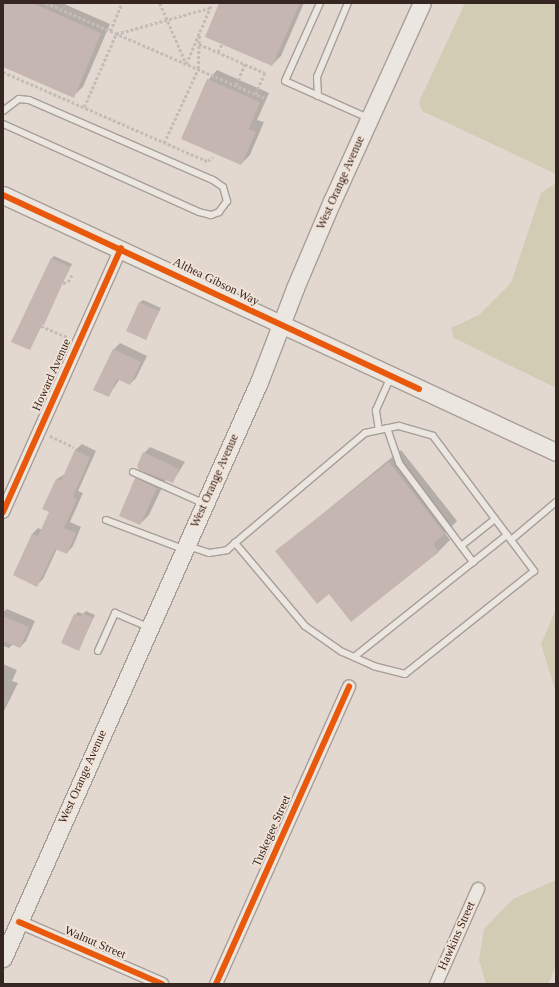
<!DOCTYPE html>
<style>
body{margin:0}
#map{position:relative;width:559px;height:987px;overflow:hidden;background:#e2d8d0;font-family:Georgia,serif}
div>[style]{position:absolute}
.green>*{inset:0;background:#d3ccb4}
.shadow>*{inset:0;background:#0003}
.building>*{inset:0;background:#c6b6b1}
.path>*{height:2.5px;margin-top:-1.25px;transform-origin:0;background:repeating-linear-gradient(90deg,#c3bcb7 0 3px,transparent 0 5px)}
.roads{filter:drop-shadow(1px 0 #a89e98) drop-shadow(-1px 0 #a89e98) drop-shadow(0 1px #a89e98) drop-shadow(0 -1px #a89e98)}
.lane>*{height:6px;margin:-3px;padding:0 3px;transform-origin:3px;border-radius:3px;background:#ebe6e0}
.street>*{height:12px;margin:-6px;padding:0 6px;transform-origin:6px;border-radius:6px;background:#ebe6e0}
.secondary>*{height:17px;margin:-8.5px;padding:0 8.5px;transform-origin:8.5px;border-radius:8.5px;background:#ebe6e0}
.cycleway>*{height:6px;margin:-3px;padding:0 3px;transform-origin:3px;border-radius:3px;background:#e8590c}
span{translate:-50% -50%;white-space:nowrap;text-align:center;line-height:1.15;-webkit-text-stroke:3.5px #f2e3d7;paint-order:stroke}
.street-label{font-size:12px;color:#362621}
.frame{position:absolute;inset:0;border:4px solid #362621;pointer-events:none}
</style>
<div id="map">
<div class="green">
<div style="clip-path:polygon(465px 3px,556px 3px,556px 174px,422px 111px,419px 102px)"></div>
<div style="clip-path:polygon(556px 183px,556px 388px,454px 338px,451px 328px,479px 315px,511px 283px,541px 193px)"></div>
<div style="clip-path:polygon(556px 609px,556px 693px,541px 644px)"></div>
<div style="clip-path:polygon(556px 880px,556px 966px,548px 984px,486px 984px,479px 960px,484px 929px,513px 899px)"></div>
</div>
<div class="shadow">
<div style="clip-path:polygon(3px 3px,62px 3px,110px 24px,83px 87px,73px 96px,3px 66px)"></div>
<div style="clip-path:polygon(220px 3px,304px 3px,281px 56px,272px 65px)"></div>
<div style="clip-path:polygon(217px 70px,269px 93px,257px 120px,264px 122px,250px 155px,241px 164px,208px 80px)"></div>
<div style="clip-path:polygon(54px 256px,72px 264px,30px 349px,51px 259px)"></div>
<div style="clip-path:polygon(143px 300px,161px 308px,145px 339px,140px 302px)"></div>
<div style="clip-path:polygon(120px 343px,147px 356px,136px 378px,130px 384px,120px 379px,108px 396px,95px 389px,114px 349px)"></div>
<div style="clip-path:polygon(82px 444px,96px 451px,78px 491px,83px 493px,70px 522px,81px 527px,73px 546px,67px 553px,57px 549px,43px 579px,37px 585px,14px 575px,32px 534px,38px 528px,42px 530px,50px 511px,57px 479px,65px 474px,75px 450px)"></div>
<div style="clip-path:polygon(150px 447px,185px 462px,173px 481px,166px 479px,149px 515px,140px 524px,136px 479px,144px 471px,144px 453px)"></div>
<div style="clip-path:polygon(401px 450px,457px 521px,445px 533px,450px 540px,438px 552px,329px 592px,277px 551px)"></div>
<div style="clip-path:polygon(7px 609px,35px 621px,26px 641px,20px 647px,13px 644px,9px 648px,3px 646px,3px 612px)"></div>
<div style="clip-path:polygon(86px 611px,95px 615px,78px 650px,75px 615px,78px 612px,83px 614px)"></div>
<div style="clip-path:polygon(3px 664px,17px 670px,12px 681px,18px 683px,3px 713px)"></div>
</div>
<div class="building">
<div style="clip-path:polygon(3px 3px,32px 3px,101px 33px,74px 98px,3px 67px)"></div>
<div style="clip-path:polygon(219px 3px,300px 3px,272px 66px,205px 37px)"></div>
<div style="clip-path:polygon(207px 79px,260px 102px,249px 129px,256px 132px,241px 165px,181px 139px)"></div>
<div style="clip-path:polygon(51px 258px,70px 267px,44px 325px,42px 324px,30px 350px,11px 342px)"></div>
<div style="clip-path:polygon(139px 302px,159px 311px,146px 340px,126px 331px)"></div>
<div style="clip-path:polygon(113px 349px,141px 362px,130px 385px,117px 379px,109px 397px,93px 390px)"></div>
<div style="clip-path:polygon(75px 450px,90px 457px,73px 497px,77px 499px,64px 528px,76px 533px,67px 554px,55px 549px,37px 587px,13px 575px,32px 534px,38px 536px,49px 512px,42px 509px,56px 479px,61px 481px)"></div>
<div style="clip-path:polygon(143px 452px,179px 469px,173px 483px,139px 470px,137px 466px)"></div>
<div style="clip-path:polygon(389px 462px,445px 534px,433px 544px,439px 552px,351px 622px,329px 594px,317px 604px,275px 551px)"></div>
<div style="clip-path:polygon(135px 478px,157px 488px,140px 525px,119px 516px)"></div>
<div style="clip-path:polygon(82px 613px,93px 618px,79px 651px,61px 643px,74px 614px,81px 617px)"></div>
<div style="clip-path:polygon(3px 616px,29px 627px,20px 648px,3px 641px)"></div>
</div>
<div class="path">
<div style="left:46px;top:3px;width:238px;rotate:23.5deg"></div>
<div style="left:160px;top:3px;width:65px;rotate:66.6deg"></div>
<div style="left:110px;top:31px;width:30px;rotate:-67deg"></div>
<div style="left:199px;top:44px;width:72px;rotate:23.7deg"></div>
<div style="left:265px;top:73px;width:23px;rotate:113deg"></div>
<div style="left:218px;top:52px;width:10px;rotate:-66deg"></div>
<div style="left:186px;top:64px;width:66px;rotate:-66.9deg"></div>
<div style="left:3px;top:72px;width:219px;rotate:23.6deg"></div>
<div style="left:204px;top:160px;width:4px;rotate:14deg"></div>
<div style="left:208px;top:161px;width:6px;rotate:-39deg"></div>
<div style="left:236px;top:85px;width:23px;rotate:-67deg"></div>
<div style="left:84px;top:107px;width:80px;rotate:-66.3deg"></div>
<div style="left:116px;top:34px;width:97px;rotate:-15.6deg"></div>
<div style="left:164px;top:143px;width:81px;rotate:-65.3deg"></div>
<div style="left:198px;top:69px;width:36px;rotate:-88deg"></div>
<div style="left:63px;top:283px;width:5px;rotate:-11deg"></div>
<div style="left:68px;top:282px;width:10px;rotate:-61deg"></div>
<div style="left:41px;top:326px;width:28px;rotate:23deg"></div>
<div style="left:50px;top:436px;width:26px;rotate:25deg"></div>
</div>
<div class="roads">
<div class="lane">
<div style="left:320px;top:3px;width:85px;rotate:114.2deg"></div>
<div style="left:285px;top:81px;width:91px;rotate:24deg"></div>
<div style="left:318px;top:96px;width:19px;rotate:-93deg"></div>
<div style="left:317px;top:77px;width:80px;rotate:-67.3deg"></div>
<div style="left:3px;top:111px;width:20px;rotate:-37deg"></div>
<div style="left:19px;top:99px;width:10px;rotate:6deg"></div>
<div style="left:29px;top:100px;width:201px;rotate:23.5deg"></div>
<div style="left:213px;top:180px;width:12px;rotate:35deg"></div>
<div style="left:223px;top:187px;width:15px;rotate:74deg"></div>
<div style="left:227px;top:201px;width:14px;rotate:126deg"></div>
<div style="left:219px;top:212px;width:9px;rotate:159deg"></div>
<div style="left:211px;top:215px;width:12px;rotate:-166deg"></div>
<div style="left:199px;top:212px;width:215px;rotate:-155.8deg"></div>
<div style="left:387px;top:428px;width:37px;rotate:71deg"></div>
<div style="left:399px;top:463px;width:124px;rotate:53.2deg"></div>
<div style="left:379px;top:430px;width:20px;rotate:-99deg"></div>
<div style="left:376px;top:410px;width:36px;rotate:-66deg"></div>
<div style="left:133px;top:472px;width:77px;rotate:23.9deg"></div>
<div style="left:106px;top:520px;width:82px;rotate:20.6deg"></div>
<div style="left:511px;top:540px;width:59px;rotate:-40.2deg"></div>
<div style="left:188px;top:546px;width:22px;rotate:18deg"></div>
<div style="left:209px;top:553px;width:18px;rotate:-9deg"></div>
<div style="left:227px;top:550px;width:11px;rotate:-41deg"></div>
<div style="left:235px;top:543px;width:170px;rotate:-40.2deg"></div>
<div style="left:365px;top:433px;width:35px;rotate:-12deg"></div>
<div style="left:399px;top:426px;width:35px;rotate:16deg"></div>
<div style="left:433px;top:436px;width:169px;rotate:53.2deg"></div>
<div style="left:534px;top:571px;width:165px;rotate:141.4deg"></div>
<div style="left:405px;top:674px;width:32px;rotate:-166deg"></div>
<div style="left:374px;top:666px;width:35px;rotate:-156deg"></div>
<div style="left:342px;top:652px;width:45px;rotate:-144.9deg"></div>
<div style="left:305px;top:626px;width:109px;rotate:-130.1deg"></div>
<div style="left:461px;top:546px;width:43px;rotate:-38.5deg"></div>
<div style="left:98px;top:651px;width:42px;rotate:-65.9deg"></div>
<div style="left:115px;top:613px;width:36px;rotate:23deg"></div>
<div style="left:354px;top:657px;width:196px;rotate:-38.6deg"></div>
</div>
<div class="street">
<div style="left:3px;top:512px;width:289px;rotate:-65.9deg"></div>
<div style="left:19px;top:922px;width:156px;rotate:23.4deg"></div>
<div style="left:216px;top:984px;width:326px;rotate:-65.9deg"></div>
<div style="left:436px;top:984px;width:104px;rotate:-66.1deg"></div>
</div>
<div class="secondary">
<div style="left:3px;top:195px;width:610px;rotate:24.93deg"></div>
<div style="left:3px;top:958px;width:630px;rotate:-66.04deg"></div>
<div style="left:259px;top:382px;width:101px;rotate:-69deg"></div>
<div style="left:295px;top:288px;width:95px;rotate:-67deg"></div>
<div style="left:332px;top:201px;width:217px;rotate:-65.6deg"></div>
</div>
</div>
<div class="cycleway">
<div style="left:3px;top:195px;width:459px;rotate:25deg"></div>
<div style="left:3px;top:512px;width:289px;rotate:-65.9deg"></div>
<div style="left:19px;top:922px;width:156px;rotate:23.4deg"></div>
<div style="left:216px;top:984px;width:326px;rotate:-65.9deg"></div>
</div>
<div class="street-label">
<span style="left:341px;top:183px;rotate:-66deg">West Orange Avenue</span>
<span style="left:216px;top:282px;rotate:26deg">Althea Gibson Way</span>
<span style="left:52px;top:375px;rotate:-66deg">Howard Avenue</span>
<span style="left:215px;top:481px;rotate:-66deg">West Orange Avenue</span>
<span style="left:83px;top:777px;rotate:-66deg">West Orange Avenue</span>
<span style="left:272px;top:831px;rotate:-66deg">Tuskegee Street</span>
<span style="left:457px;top:936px;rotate:-66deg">Hawkins Street</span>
<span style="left:95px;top:943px;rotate:23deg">Walnut Street</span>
</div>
<div class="frame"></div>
</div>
